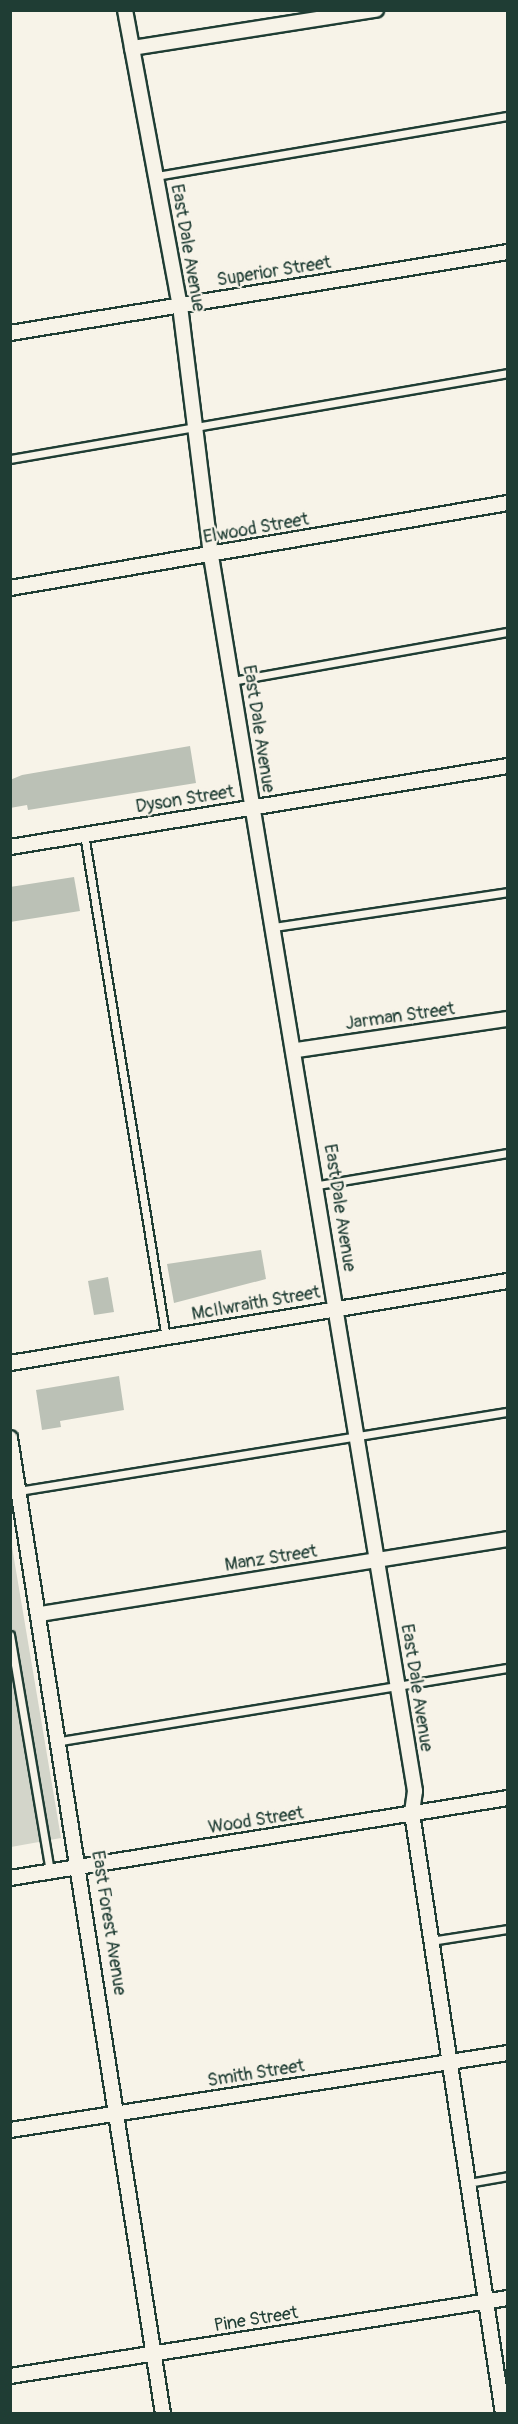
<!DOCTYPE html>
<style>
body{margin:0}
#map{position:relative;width:518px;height:2424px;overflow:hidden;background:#f7f3e8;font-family:Pangolin,sans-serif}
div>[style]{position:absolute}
.green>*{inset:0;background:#d3d5ca}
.building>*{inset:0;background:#bbc1b6}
.roads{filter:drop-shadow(2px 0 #1f3d34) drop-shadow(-2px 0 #1f3d34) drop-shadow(0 2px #1f3d34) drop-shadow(0 -2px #1f3d34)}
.service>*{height:7px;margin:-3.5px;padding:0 3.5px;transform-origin:3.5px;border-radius:3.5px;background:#f7f3e8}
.minor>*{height:14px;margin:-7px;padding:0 7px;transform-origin:7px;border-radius:7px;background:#f7f3e8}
span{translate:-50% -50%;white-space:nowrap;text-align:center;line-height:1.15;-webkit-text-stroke:4.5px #f7f3e8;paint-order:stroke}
.street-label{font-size:18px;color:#1f3d34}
.frame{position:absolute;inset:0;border:12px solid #1f3d34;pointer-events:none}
</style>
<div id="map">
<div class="green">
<div style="clip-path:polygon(10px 1535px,61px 1838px,11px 1847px,10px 1847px)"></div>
</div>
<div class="building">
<div style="clip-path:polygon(190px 746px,196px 783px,28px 810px,27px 805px,10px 808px,10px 780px,22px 775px)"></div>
<div style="clip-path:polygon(74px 877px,80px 911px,10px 922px,10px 887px)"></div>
<div style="clip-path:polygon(261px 1250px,266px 1279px,174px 1303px,167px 1264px)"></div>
<div style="clip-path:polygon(108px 1277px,114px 1312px,94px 1315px,88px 1281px)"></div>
<div style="clip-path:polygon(119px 1376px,124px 1410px,60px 1421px,61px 1427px,42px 1430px,36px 1390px)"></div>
</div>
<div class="roads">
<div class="service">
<div style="left:156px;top:176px;width:357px;rotate:-9.7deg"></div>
<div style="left:10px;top:459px;width:505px;rotate:-9.8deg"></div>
<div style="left:232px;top:681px;width:280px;rotate:-10.1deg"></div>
<div style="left:84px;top:834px;width:511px;rotate:80.76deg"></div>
<div style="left:274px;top:927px;width:237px;rotate:-8.5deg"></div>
<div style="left:318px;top:1185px;width:193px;rotate:-9.6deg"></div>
<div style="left:19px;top:1491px;width:495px;rotate:-9.2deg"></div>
<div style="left:10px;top:1635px;width:240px;rotate:80.4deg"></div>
<div style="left:61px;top:1741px;width:453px;rotate:-9.3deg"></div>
<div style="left:431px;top:1941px;width:78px;rotate:-8.9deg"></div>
<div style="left:468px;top:2183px;width:41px;rotate:-9.9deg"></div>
</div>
<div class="minor">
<div style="left:125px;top:10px;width:301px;rotate:79.5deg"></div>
<div style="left:180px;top:306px;width:252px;rotate:82.9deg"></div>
<div style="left:211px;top:556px;width:1252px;rotate:80.62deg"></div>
<div style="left:415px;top:1791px;width:22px;rotate:98deg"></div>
<div style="left:412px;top:1813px;width:608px;rotate:81.39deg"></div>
<div style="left:132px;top:48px;width:247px;rotate:-8.9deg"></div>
<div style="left:10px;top:333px;width:505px;rotate:-9.24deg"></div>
<div style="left:10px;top:588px;width:505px;rotate:-9.69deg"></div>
<div style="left:10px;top:847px;width:505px;rotate:-9.24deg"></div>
<div style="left:297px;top:1050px;width:213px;rotate:-8.4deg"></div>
<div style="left:10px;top:1363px;width:505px;rotate:-9.35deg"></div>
<div style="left:10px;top:1438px;width:988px;rotate:81.09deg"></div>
<div style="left:40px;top:1614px;width:474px;rotate:-9.1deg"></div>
<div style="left:10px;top:1878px;width:504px;rotate:-9.13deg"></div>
<div style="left:10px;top:2130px;width:504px;rotate:-8.79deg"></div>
<div style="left:10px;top:2376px;width:504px;rotate:-8.9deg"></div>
</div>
</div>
<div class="street-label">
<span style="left:187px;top:248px;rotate:80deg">East Dale Avenue</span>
<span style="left:274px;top:272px;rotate:-9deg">Superior Street</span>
<span style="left:256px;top:529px;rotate:-10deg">Elwood Street</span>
<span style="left:258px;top:729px;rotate:81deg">East Dale Avenue</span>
<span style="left:185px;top:800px;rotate:-9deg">Dyson Street</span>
<span style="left:400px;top:1017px;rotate:-8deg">Jarman Street</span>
<span style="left:339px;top:1208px;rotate:81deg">East Dale Avenue</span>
<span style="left:256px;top:1304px;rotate:-10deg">McIlwraith Street</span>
<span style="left:271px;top:1559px;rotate:-9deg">Manz Street</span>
<span style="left:416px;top:1688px;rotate:81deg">East Dale Avenue</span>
<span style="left:256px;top:1821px;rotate:-9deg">Wood Street</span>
<span style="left:108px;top:1923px;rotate:81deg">East Forest Avenue</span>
<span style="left:256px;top:2074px;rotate:-9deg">Smith Street</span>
<span style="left:256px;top:2320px;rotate:-9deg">Pine Street</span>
</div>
<div class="frame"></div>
</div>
